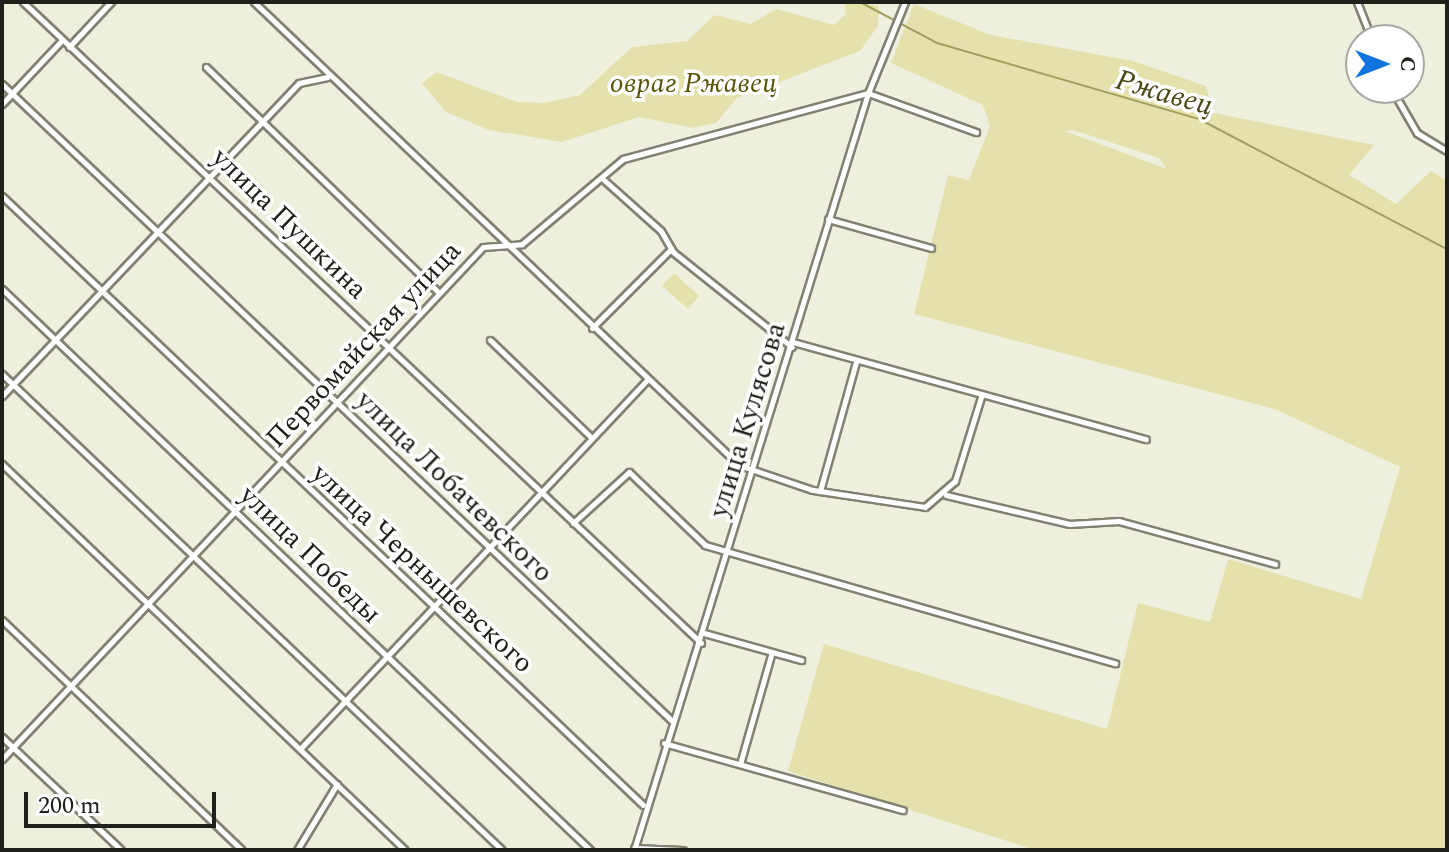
<!DOCTYPE html>
<meta charset="utf-8">
<style>
body{margin:0}
#map{position:relative;width:1449px;height:852px;overflow:hidden;background:#efefde;font-family:Spectral,serif}
div>[style]{position:absolute}
.green>*{inset:0;background:#e4e1ad}
.stream>*{height:2px;margin:-1px;padding:0 1px;transform-origin:1px;border-radius:1px;background:#a29e60}
.roads{filter:drop-shadow(2px 0 #828172) drop-shadow(-2px 0 #828172) drop-shadow(0 2px #828172) drop-shadow(0 -2px #828172)}
.street>*{height:5px;margin:-2.5px;padding:0 2.5px;transform-origin:2.5px;border-radius:2.5px;background:#fff}
span{translate:-50% -50%;white-space:nowrap;text-align:center;line-height:1.15;-webkit-text-stroke:7px #fff;paint-order:stroke}
.park-label{font-size:28px;color:#5a5406;font-style:italic}
.street-label{font-size:28px;color:#20201a}
.water-label{font-size:30px;color:#4a4716;font-style:italic}
.frame{position:absolute;inset:0;border:4px solid #20201a;pointer-events:none}
.north{position:absolute;left:1345px;top:24px;width:80px;height:80px;box-sizing:border-box;background:#fff;border:2px solid #a6a6a3;border-radius:50%;rotate:90deg;font-size:22px;font-weight:700;line-height:32px;text-align:center;color:#20201a}
.north::after{content:'';display:block;margin:auto;width:28px;height:36px;background:#1074dc;clip-path:polygon(50% 0,100% 100%,50% 72%,0 100%)}
.scale{position:absolute;left:24px;top:792px;width:192px;height:36px;box-sizing:border-box;border:4px solid #20201a;border-top:0;padding-left:10px;font-size:24px;line-height:28px;white-space:nowrap;color:#20201a;-webkit-text-stroke:6px #fff;paint-order:stroke}
</style>
<div id="map">
<div class="green">
<div style="clip-path:polygon(844px 2px,879px 6px,878px 26px,860px 51px,737px 98px,716px 123px,693px 128px,639px 117px,562px 142px,489px 130px,446px 112px,422px 83px,437px 72px,517px 102px,545px 103px,580px 95px,632px 47px,687px 41px,715px 15px,751px 24px,776px 9px,834px 25px,846px 14px)"></div>
<div style="clip-path:polygon(evenodd,914px 4px,991px 35px,1133px 61px,1206px 86px,1214px 113px,1374px 145px,1349px 175px,1396px 204px,1431px 171px,1447px 181px,1447px 850px,1035px 850px,788px 771px,824px 644px,1107px 729px,1138px 603px,1210px 622px,1228px 559px,1361px 599px,1400px 467px,1275px 409px,914px 314px,948px 175px,969px 180px,990px 126px,983px 105px,891px 63px,914px 4px,1073px 130px,1159px 158px,1167px 169px,1065px 131px,1073px 130px)"></div>
<div style="clip-path:polygon(674px 273px,699px 296px,688px 309px,662px 286px)"></div>
</div>
<div class="stream">
<div style="left:860px;top:2px;width:87px;rotate:28deg"></div>
<div style="left:937px;top:43px;width:273px;rotate:16.2deg"></div>
<div style="left:1199px;top:119px;width:280px;rotate:27.7deg"></div>
</div>
<div class="roads">
<div class="street">
<div style="left:23px;top:2px;width:933px;rotate:43.39deg"></div>
<div style="left:254px;top:2px;width:671px;rotate:43.67deg"></div>
<div style="left:739px;top:465px;width:78px;rotate:18.7deg"></div>
<div style="left:813px;top:490px;width:113px;rotate:8.6deg"></div>
<div style="left:925px;top:507px;width:40px;rotate:-41deg"></div>
<div style="left:955px;top:481px;width:91px;rotate:-72.8deg"></div>
<div style="left:1357px;top:2px;width:41px;rotate:68.5deg"></div>
<div style="left:69px;top:47px;width:62px;rotate:-47deg"></div>
<div style="left:206px;top:67px;width:325px;rotate:44.1deg"></div>
<div style="left:2px;top:84px;width:923px;rotate:43.55deg"></div>
<div style="left:1391px;top:88px;width:52px;rotate:60deg"></div>
<div style="left:1417px;top:133px;width:35px;rotate:31deg"></div>
<div style="left:2px;top:104px;width:88px;rotate:-46.8deg"></div>
<div style="left:604px;top:180px;width:76px;rotate:41.8deg"></div>
<div style="left:661px;top:231px;width:24px;rotate:60deg"></div>
<div style="left:673px;top:252px;width:152px;rotate:38.6deg"></div>
<div style="left:2px;top:196px;width:884px;rotate:43.53deg"></div>
<div style="left:828px;top:219px;width:107px;rotate:15.7deg"></div>
<div style="left:2px;top:289px;width:813px;rotate:43.65deg"></div>
<div style="left:592px;top:328px;width:112px;rotate:-45deg"></div>
<div style="left:490px;top:340px;width:141px;rotate:43.9deg"></div>
<div style="left:793px;top:342px;width:366px;rotate:15.4deg"></div>
<div style="left:2px;top:374px;width:690px;rotate:43.59deg"></div>
<div style="left:2px;top:396px;width:431px;rotate:-46.5deg"></div>
<div style="left:299px;top:83px;width:29px;rotate:-12deg"></div>
<div style="left:2px;top:464px;width:558px;rotate:43.77deg"></div>
<div style="left:820px;top:491px;width:134px;rotate:-74.4deg"></div>
<div style="left:946px;top:495px;width:127px;rotate:13.2deg"></div>
<div style="left:1070px;top:524px;width:49px;rotate:-3.5deg"></div>
<div style="left:1119px;top:521px;width:162px;rotate:15.4deg"></div>
<div style="left:573px;top:523px;width:76px;rotate:-42.3deg"></div>
<div style="left:629px;top:472px;width:105px;rotate:43.8deg"></div>
<div style="left:705px;top:545px;width:427px;rotate:16.1deg"></div>
<div style="left:2px;top:620px;width:332px;rotate:43.8deg"></div>
<div style="left:704px;top:633px;width:101px;rotate:15.6deg"></div>
<div style="left:2px;top:737px;width:164px;rotate:43.5deg"></div>
<div style="left:664px;top:743px;width:248px;rotate:15.7deg"></div>
<div style="left:300px;top:749px;width:507px;rotate:-46.76deg"></div>
<div style="left:2px;top:759px;width:702px;rotate:-46.79deg"></div>
<div style="left:483px;top:247px;width:39px;rotate:-4deg"></div>
<div style="left:522px;top:244px;width:132px;rotate:-40.1deg"></div>
<div style="left:623px;top:159px;width:254px;rotate:-15.1deg"></div>
<div style="left:868px;top:93px;width:115px;rotate:19.9deg"></div>
<div style="left:740px;top:764px;width:116px;rotate:-74.1deg"></div>
<div style="left:634px;top:848px;width:49px;rotate:2.3deg"></div>
<div style="left:297px;top:850px;width:77px;rotate:-58.8deg"></div>
<div style="left:634px;top:850px;width:792px;rotate:-72.82deg"></div>
<div style="left:868px;top:93px;width:98px;rotate:-67.9deg"></div>
</div>
</div>
<div class="park-label">
<span style="left:693px;top:84px">овраг Ржавец</span>
</div>
<div class="street-label">
<span style="left:289px;top:224px;rotate:44deg">улица Пушкина</span>
<span style="left:364px;top:345px;rotate:-47deg">Первомайская улица</span>
<span style="left:748px;top:420px;rotate:-73deg">улица Кулясова</span>
<span style="left:454px;top:487px;rotate:44deg">улица Лобачевского</span>
<span style="left:310px;top:555px;rotate:44deg">улица Победы</span>
<span style="left:422px;top:569px;rotate:43deg">улица Чернышевского</span>
</div>
<div class="water-label">
<span style="left:1164px;top:93px;rotate:16deg">Ржавец</span>
</div>
<div class="frame"></div>
<div class="north">С</div>
<div class="scale">200 m</div>
</div>
